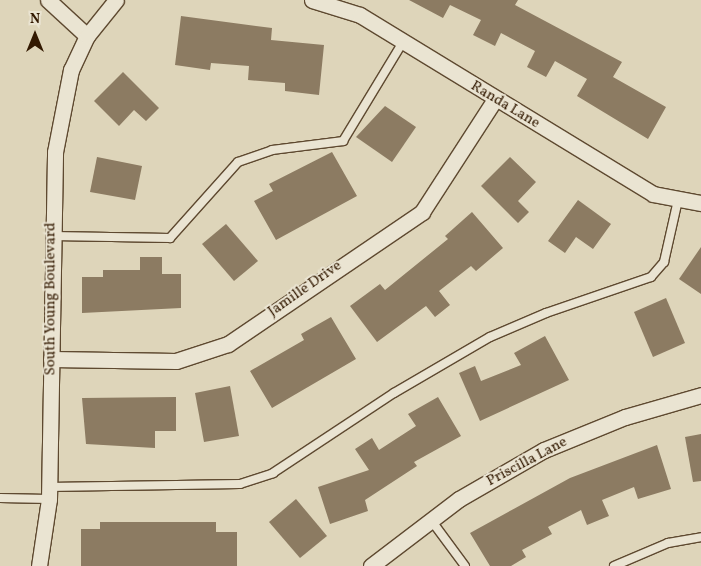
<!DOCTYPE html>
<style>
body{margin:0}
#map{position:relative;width:701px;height:566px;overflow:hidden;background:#ded5ba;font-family:Vollkorn,serif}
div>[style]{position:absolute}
.building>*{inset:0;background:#8c7b62}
.roads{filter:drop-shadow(1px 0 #5e4930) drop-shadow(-1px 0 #5e4930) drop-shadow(0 1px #5e4930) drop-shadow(0 -1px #5e4930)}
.lane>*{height:8px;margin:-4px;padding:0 4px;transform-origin:4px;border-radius:4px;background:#eae4d2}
.street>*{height:15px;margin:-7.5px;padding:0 7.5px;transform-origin:7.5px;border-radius:7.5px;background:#eae4d2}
span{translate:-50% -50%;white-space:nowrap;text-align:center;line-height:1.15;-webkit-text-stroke:4px #eae4d2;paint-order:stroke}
.street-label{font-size:15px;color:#331a02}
.north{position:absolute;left:10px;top:10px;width:50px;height:50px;-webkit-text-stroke:4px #eae4d2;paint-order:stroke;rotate:0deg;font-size:14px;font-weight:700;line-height:20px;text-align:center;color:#331a02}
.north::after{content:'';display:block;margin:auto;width:18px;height:22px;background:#331a02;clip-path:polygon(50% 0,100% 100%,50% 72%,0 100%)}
</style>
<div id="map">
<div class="building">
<div style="clip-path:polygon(409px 0,518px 0,515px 5px,622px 62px,613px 77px,666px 107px,648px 139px,577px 96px,587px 79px,555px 61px,546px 77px,527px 67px,535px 51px,501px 33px,495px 46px,473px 35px,481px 20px,450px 5px,443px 18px)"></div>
<div style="clip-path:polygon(181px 16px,272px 28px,271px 40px,324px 45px,319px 95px,285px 91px,285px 83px,248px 80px,249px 66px,211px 63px,210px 70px,175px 65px)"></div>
<div style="clip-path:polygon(123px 72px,159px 108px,146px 121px,134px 110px,119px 126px,94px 101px)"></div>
<div style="clip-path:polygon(385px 106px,416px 127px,392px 162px,356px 137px)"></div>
<div style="clip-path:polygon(332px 152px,357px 196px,276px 240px,254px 201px,273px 191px,269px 184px)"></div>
<div style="clip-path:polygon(97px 157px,142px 166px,135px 200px,90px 192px)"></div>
<div style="clip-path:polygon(510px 157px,536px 182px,518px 201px,529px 212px,518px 223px,481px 186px)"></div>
<div style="clip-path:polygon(578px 200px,611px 224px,593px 249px,576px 237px,565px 253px,548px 241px)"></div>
<div style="clip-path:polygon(472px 212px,503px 248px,476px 271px,471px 266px,439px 291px,450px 305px,435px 317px,426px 306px,377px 342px,350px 306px,380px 284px,385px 290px,448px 239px,445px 236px)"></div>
<div style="clip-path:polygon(226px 224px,258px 261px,234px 281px,202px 244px)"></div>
<div style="clip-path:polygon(701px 247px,701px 294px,679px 279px)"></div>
<div style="clip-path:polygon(140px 257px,162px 257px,162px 274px,181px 274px,181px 308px,82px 313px,82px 277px,103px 277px,103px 270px,140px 270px)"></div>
<div style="clip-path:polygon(666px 298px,685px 343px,653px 357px,634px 312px)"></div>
<div style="clip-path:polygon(331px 317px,356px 359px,272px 408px,250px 371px,304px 340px,301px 334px)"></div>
<div style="clip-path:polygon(545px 336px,569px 380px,480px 421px,459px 373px,475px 366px,481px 381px,521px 365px,514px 353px)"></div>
<div style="clip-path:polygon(230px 386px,239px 436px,204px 442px,195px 393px)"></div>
<div style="clip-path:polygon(176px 397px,176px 431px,155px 431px,155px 448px,86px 444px,82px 398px)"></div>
<div style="clip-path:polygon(438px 397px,461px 436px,414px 462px,417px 466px,365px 500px,368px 511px,330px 524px,318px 487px,369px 470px,355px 449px,372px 438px,379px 450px,416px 426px,408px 414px)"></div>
<div style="clip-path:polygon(701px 434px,701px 481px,693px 482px,685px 437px)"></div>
<div style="clip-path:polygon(657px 445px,671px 489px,638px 499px,634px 487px,602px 500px,609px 516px,587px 525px,581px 510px,548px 527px,552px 534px,522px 550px,526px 557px,511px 566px,490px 566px,470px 533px,570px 478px)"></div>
<div style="clip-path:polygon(296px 499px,327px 536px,300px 558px,269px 522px)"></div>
<div style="clip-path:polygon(100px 522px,216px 522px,216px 532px,237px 532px,237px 566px,81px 566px,81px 529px,100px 529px)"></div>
</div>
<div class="roads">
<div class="lane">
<div style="left:52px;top:236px;width:118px;rotate:1deg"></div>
<div style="left:170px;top:238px;width:102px;rotate:-48.2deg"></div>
<div style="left:238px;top:162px;width:36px;rotate:-19deg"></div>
<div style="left:272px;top:150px;width:72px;rotate:-7.2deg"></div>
<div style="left:343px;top:141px;width:116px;rotate:-58.8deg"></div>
<div style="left:48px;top:487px;width:192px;rotate:-0.9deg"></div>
<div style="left:240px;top:484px;width:35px;rotate:-18deg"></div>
<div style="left:273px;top:473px;width:145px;rotate:-33.5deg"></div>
<div style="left:394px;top:393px;width:111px;rotate:-30.3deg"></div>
<div style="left:490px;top:337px;width:61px;rotate:-23.2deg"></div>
<div style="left:546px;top:313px;width:111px;rotate:-18.9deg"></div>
<div style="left:651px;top:277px;width:20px;rotate:-49deg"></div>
<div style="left:664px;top:262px;width:64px;rotate:-77.3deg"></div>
<div style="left:0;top:498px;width:49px;rotate:1.2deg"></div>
<div style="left:431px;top:520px;width:57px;rotate:53.5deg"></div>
<div style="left:614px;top:566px;width:59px;rotate:-23.1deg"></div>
<div style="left:668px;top:543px;width:34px;rotate:-10deg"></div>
</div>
<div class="street">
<div style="left:48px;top:0;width:53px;rotate:42.7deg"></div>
<div style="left:312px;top:0;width:50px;rotate:17.4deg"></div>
<div style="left:360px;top:15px;width:343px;rotate:31.4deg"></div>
<div style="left:653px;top:194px;width:49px;rotate:10.6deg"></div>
<div style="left:51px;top:359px;width:125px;rotate:0.9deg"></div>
<div style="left:176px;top:361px;width:55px;rotate:-18.1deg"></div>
<div style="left:228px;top:344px;width:235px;rotate:-34.2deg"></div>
<div style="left:422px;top:212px;width:135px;rotate:-57.1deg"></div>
<div style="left:39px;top:566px;width:68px;rotate:-81.5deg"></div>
<div style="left:49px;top:499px;width:347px;rotate:-89deg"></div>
<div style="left:55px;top:152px;width:84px;rotate:-79deg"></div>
<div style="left:71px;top:70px;width:38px;rotate:-65deg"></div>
<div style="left:87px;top:36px;width:46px;rotate:-51.1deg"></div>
<div style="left:371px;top:566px;width:111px;rotate:-37.3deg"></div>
<div style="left:459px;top:499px;width:98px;rotate:-30deg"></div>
<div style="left:544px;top:450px;width:87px;rotate:-22.2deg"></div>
<div style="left:625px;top:417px;width:79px;rotate:-16.1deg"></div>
</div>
</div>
<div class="street-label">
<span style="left:505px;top:105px;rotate:31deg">Randa Lane</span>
<span style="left:305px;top:289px;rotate:-35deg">Jamille Drive</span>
<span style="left:51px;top:299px;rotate:-90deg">South Young Boulevard</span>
<span style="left:527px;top:462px;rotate:-28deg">Priscilla Lane</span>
</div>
<div class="north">N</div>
</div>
